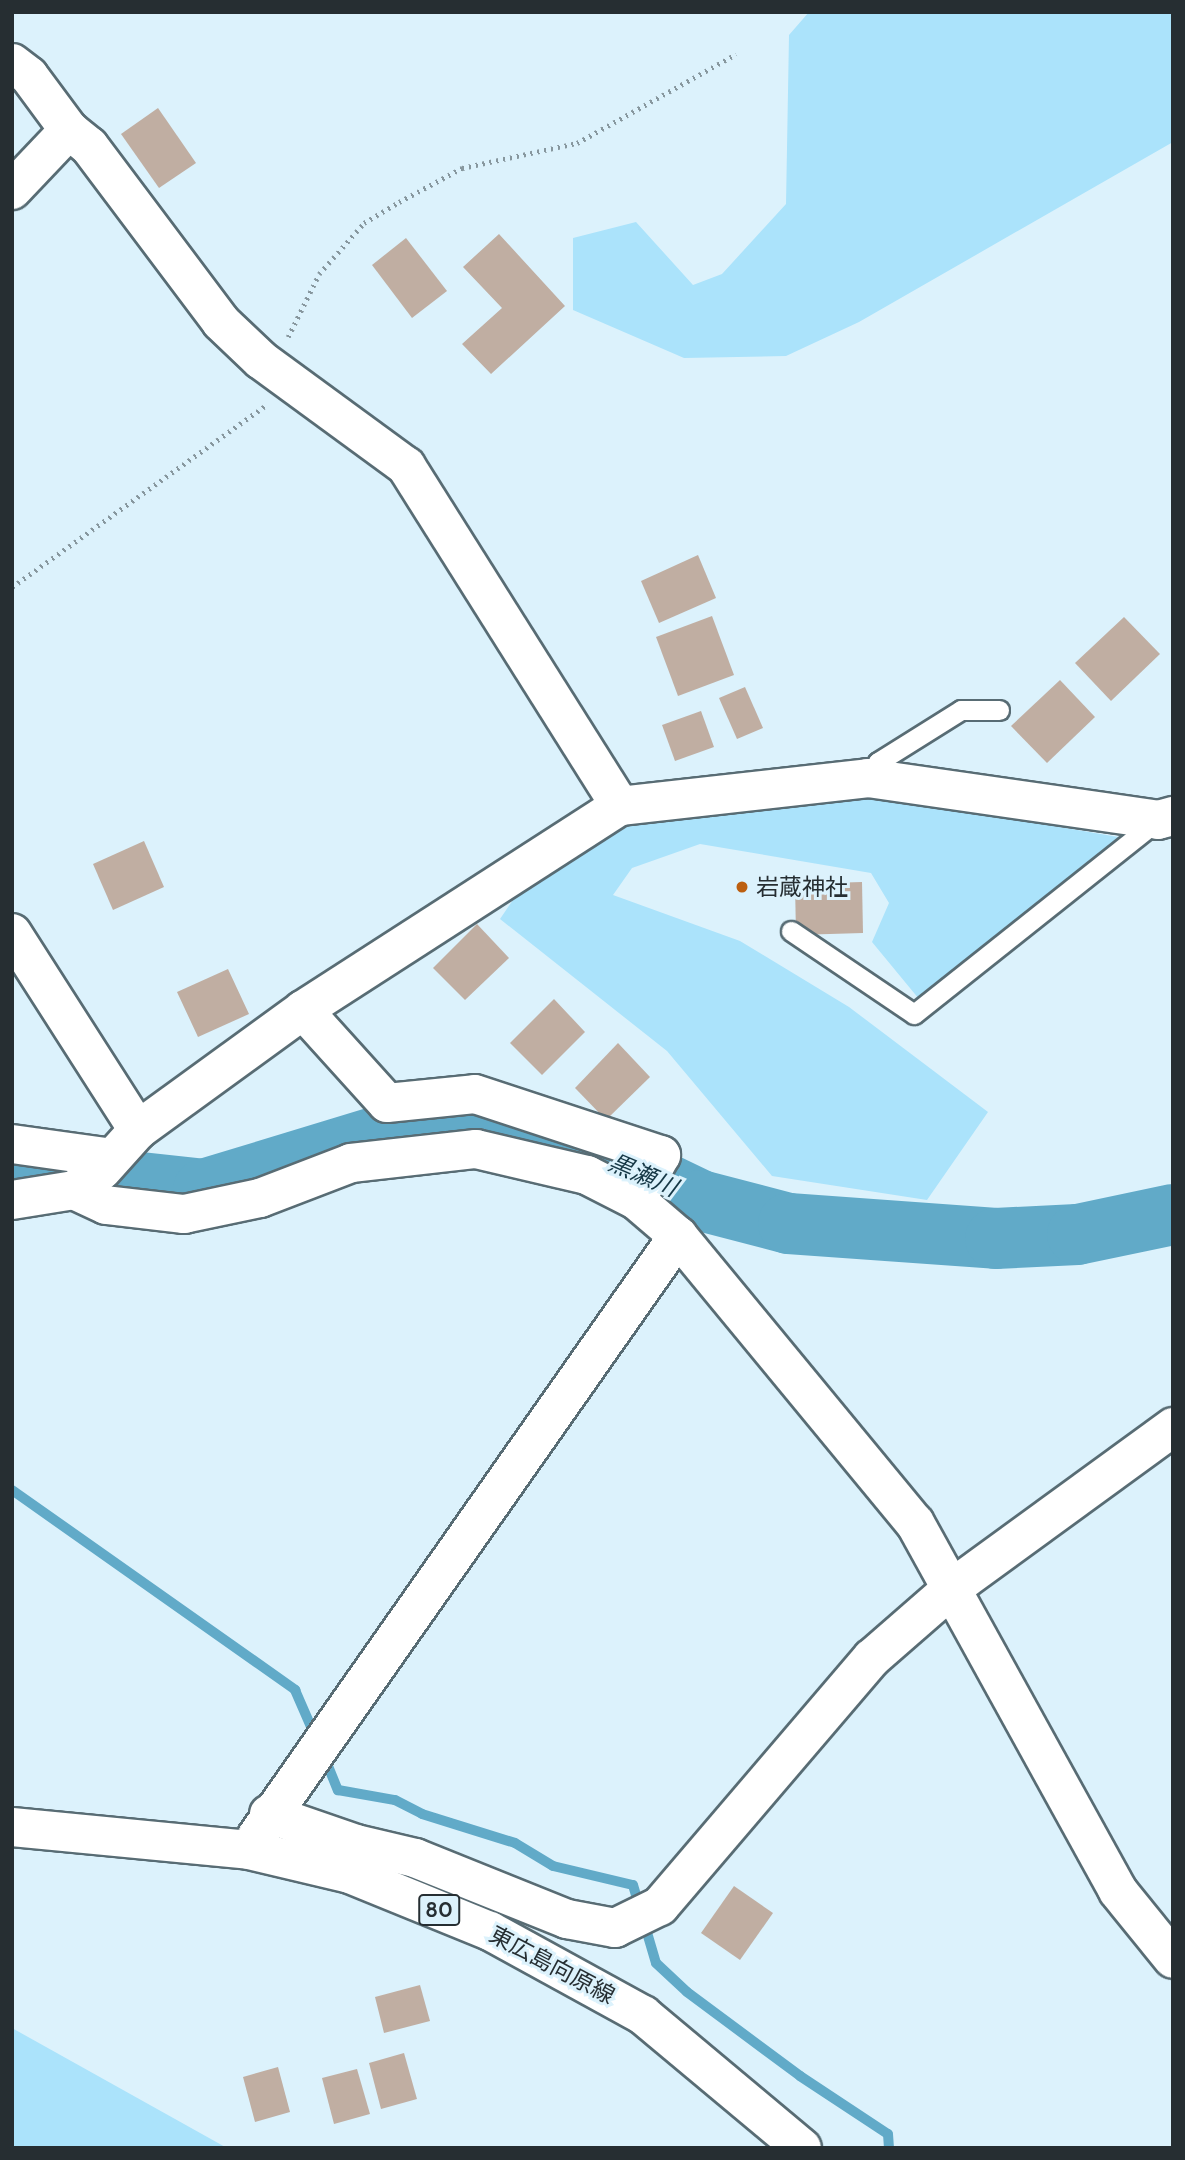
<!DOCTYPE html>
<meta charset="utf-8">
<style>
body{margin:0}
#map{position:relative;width:1185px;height:2160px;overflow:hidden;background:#dcf2fc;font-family:Cabin,"Noto Sans JP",sans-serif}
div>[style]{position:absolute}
.green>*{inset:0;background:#abe3fb}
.stream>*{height:10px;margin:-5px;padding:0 5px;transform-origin:5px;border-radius:5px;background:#61aac8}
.river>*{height:61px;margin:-30.5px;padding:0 30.5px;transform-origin:30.5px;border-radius:30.5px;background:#61aac8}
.building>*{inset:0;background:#c0aea2}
.path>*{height:4.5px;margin-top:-2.25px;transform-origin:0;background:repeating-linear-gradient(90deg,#87979e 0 2px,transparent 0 7px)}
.roads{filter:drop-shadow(2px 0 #586c74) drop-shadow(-2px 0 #586c74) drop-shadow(0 2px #586c74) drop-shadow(0 -2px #586c74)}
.service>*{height:19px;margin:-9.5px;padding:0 9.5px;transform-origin:9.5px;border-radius:9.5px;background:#fff}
.minor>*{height:38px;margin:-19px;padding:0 19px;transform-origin:19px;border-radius:19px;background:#fff}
.primary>*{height:38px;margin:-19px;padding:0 19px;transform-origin:19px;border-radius:19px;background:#fff}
.dots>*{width:19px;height:19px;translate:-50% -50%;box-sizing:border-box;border:4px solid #dcf2fc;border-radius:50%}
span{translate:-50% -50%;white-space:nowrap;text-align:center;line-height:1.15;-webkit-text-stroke:6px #dcf2fc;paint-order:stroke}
.shield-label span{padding:2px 5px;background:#dcf2fc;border:2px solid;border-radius:5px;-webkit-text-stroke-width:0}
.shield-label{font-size:21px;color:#262e32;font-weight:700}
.poi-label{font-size:23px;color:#262e32}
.left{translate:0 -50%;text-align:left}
.street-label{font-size:23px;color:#262e32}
.water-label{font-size:24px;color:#163846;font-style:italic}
.frame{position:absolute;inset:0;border:14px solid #262e32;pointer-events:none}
</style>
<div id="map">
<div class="green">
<div style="clip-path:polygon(809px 12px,1173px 12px,1173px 142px,859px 322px,786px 356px,684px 358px,573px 310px,573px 238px,636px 222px,693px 285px,722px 274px,786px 204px,789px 35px)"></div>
<div style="clip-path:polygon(872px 795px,1124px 838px,919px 999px,872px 942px,889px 903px,871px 873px,700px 844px,632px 868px,613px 895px,740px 941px,849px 1007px,988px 1112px,927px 1200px,772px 1176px,667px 1051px,500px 919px,523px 885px,626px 822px)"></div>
<div style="clip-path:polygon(12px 2028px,227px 2148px,12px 2148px)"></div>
</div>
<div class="stream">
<div style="left:12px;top:1490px;width:347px;rotate:35.2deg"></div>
<div style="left:295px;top:1690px;width:52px;rotate:66.4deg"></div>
<div style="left:324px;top:1756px;width:37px;rotate:68deg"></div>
<div style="left:338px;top:1790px;width:58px;rotate:10deg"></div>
<div style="left:395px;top:1800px;width:30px;rotate:27deg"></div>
<div style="left:422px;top:1814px;width:97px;rotate:17.3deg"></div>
<div style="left:515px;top:1843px;width:44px;rotate:31.2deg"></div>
<div style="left:553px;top:1866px;width:82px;rotate:13.4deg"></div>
<div style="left:633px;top:1885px;width:81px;rotate:73.6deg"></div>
<div style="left:656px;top:1963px;width:42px;rotate:43.1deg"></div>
<div style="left:687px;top:1992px;width:141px;rotate:36.6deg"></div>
<div style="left:800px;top:2076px;width:105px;rotate:33.4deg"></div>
<div style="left:888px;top:2134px;width:14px;rotate:86deg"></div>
</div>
<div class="river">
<div style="left:12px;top:1165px;width:56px;rotate:9.3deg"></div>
<div style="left:122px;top:1180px;width:81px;rotate:6.3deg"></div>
<div style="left:203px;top:1189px;width:245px;rotate:-16.9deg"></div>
<div style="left:437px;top:1118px;width:187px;rotate:13.3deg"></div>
<div style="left:619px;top:1161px;width:90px;rotate:25.7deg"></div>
<div style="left:700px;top:1200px;width:91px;rotate:14.6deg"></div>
<div style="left:788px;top:1223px;width:208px;rotate:4.1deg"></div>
<div style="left:995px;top:1238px;width:82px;rotate:-2.8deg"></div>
<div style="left:1077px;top:1234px;width:98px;rotate:-11.8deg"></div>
</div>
<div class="building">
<div style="clip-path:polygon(158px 108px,196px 163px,159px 188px,121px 134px)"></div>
<div style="clip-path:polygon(499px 234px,565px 306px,491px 374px,462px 344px,502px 308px,463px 267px)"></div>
<div style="clip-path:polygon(406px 238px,447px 291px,412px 318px,372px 265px)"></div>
<div style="clip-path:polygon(698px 555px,716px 598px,659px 623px,641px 581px)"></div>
<div style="clip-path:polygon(712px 616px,734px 675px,678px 696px,656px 637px)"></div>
<div style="clip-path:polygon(1124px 617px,1160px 654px,1111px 701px,1075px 663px)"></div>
<div style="clip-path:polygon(1060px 680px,1095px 717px,1047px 763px,1011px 726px)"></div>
<div style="clip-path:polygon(745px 687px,763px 728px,737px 739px,719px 698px)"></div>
<div style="clip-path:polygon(701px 711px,714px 747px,675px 761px,662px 725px)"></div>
<div style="clip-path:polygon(144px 841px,164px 887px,113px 910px,93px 864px)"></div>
<div style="clip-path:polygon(862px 882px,863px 933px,796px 935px,795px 884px)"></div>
<div style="clip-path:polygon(477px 924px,509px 958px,465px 1000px,433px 968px)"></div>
<div style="clip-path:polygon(228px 969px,249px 1014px,198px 1037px,177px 992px)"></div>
<div style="clip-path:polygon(554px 999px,585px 1032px,542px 1075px,510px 1043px)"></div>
<div style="clip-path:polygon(618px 1043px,650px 1077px,606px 1120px,575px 1088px)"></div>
<div style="clip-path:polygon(734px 1886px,773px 1913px,740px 1960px,701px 1933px)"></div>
<div style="clip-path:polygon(420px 1985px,430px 2021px,384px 2033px,375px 1997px)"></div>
<div style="clip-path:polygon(404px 2053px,417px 2099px,381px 2109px,369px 2063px)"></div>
<div style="clip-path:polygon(278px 2067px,290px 2112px,255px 2122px,243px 2077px)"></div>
<div style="clip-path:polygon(357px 2069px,370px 2114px,334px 2124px,322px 2078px)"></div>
</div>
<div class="path">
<div style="left:288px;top:337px;width:70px;rotate:-63.8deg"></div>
<div style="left:319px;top:274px;width:68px;rotate:-48.6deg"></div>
<div style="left:364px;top:223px;width:41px;rotate:-31deg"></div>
<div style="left:399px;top:202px;width:72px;rotate:-28.4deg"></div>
<div style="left:462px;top:168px;width:118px;rotate:-12.3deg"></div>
<div style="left:577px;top:143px;width:182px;rotate:-29.2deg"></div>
<div style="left:12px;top:587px;width:311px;rotate:-35.6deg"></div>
</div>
<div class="roads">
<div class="service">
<div style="left:868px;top:778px;width:19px;rotate:-58deg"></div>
<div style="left:878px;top:762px;width:98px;rotate:-32.1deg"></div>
<div style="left:961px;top:710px;width:38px"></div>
<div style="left:791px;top:931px;width:148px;rotate:34deg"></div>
<div style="left:914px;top:1014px;width:310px;rotate:-38.5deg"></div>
</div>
<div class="minor">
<div style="left:12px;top:63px;width:21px;rotate:37deg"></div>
<div style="left:29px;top:76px;width:67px;rotate:53.5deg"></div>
<div style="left:69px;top:130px;width:26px;rotate:39deg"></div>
<div style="left:89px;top:146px;width:220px;rotate:53.1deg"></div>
<div style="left:221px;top:322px;width:55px;rotate:43.5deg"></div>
<div style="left:261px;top:360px;width:180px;rotate:36.2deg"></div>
<div style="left:406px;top:466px;width:402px;rotate:57.8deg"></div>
<div style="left:12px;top:190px;width:83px;rotate:-46.5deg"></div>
<div style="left:12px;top:933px;width:234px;rotate:57.4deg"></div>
<div style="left:303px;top:1010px;width:125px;rotate:47.9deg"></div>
<div style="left:387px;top:1103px;width:88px;rotate:-5.8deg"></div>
<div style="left:475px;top:1094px;width:196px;rotate:18.2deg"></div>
<div style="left:661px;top:1155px;width:51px;rotate:119.1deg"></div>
<div style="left:12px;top:1144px;width:100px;rotate:8deg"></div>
<div style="left:74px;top:1190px;width:35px;rotate:25deg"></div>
<div style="left:106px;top:1205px;width:79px;rotate:6.6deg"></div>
<div style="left:184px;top:1214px;width:78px;rotate:-11.9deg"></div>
<div style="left:260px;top:1198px;width:97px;rotate:-21deg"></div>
<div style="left:351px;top:1163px;width:126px;rotate:-6.4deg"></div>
<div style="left:476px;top:1149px;width:114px;rotate:13.2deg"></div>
<div style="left:587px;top:1175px;width:55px;rotate:27deg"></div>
<div style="left:636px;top:1200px;width:55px;rotate:40.6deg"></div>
<div style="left:678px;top:1236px;width:372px;rotate:50.5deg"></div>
<div style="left:915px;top:1523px;width:420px;rotate:61.1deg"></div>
<div style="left:1118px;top:1891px;width:87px;rotate:51deg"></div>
<div style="left:12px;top:1200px;width:63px;rotate:-9.2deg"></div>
<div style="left:74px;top:1190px;width:34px;rotate:-36deg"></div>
<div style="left:102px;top:1170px;width:54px;rotate:-48deg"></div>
<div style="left:138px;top:1130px;width:204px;rotate:-36deg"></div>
<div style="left:303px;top:1010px;width:377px;rotate:-32.8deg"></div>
<div style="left:620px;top:806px;width:250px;rotate:-6.4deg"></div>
<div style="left:868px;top:778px;width:293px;rotate:8.2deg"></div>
<div style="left:1158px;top:820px;width:16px;rotate:-15deg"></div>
<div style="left:269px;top:1814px;width:92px;rotate:19deg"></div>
<div style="left:356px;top:1844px;width:61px;rotate:13.3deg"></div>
<div style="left:415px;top:1858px;width:164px;rotate:21.9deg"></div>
<div style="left:567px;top:1919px;width:49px;rotate:10.6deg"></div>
<div style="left:615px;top:1928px;width:50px;rotate:-26.1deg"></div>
<div style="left:660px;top:1906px;width:326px;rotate:-49.5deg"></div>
<div style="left:872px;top:1658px;width:105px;rotate:-41.1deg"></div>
<div style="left:951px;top:1589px;width:275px;rotate:-36.1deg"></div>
<div style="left:257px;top:1836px;width:733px;rotate:-54.94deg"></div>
</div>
<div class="primary">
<div style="left:12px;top:1827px;width:238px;rotate:5.5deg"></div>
<div style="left:249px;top:1850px;width:104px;rotate:13.4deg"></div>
<div style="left:350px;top:1874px;width:151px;rotate:22.2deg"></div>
<div style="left:490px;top:1931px;width:175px;rotate:28.8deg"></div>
<div style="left:643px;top:2015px;width:207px;rotate:39.9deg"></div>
</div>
</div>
<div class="dots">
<div style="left:742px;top:887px;background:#bc5f10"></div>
</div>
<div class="shield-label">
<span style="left:439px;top:1910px">80</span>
</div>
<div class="poi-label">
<span class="left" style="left:756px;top:887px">岩蔵神社</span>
</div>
<div class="street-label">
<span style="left:552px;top:1965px;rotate:28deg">東広島向原線</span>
</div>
<div class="water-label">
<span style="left:643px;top:1175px;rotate:23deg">黒瀬川</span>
</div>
<div class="frame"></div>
</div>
